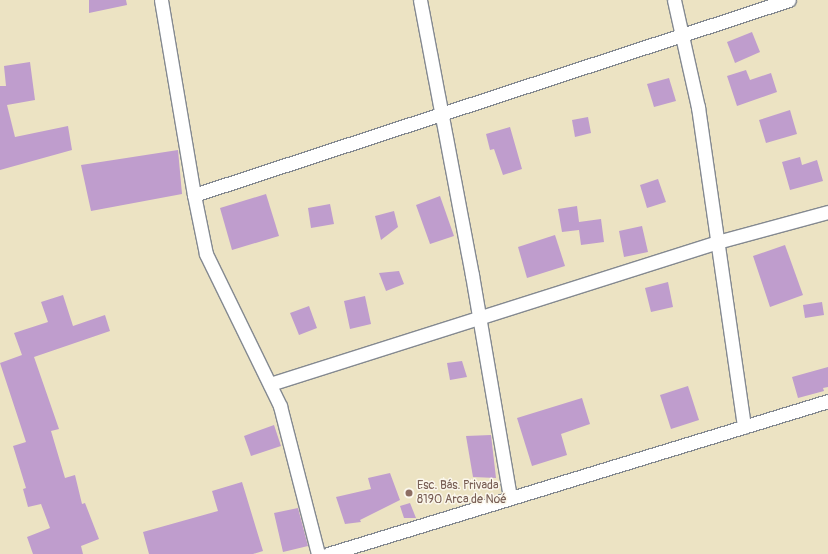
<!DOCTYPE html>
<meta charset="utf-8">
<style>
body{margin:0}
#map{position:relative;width:828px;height:554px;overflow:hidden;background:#ece3c3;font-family:Pangolin,sans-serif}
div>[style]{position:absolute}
.building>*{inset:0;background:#bf9dcd}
.roads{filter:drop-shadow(1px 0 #848990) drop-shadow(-1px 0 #848990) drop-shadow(0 1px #848990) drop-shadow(0 -1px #848990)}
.minor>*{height:13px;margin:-6.5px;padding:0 6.5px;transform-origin:6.5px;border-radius:6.5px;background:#fff}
.dots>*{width:11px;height:11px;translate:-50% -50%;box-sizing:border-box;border:2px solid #fbf7ec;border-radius:50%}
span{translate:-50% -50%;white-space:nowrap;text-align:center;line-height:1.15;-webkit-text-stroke:3px #fbf7ec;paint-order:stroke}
.education-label{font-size:12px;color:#785e54}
.left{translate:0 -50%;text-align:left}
</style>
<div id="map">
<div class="building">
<div style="clip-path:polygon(89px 0,126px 0,127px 5px,89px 13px)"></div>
<div style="clip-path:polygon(752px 32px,760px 52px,735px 63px,727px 42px)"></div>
<div style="clip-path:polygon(30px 62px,35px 100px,7px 105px,15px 137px,68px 126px,72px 150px,0 170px,0 86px,6px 86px,4px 66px)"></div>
<div style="clip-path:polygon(746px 70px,750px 80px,771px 73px,777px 92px,737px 106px,727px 76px)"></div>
<div style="clip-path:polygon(669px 78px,676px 101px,654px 107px,647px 84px)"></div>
<div style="clip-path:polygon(790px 110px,797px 134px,766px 143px,759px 120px)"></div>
<div style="clip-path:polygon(588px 117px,591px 133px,575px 137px,572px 120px)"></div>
<div style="clip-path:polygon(510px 127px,522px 169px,503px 175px,494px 149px,490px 150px,486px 134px)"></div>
<div style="clip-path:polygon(178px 150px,182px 194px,91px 211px,81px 165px)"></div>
<div style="clip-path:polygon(800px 157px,802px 165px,817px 160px,823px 181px,790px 190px,782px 162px)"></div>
<div style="clip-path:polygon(658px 179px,666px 202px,647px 208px,640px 185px)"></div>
<div style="clip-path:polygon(266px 194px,279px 236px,232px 250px,220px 208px)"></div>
<div style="clip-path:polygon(440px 196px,454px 236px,430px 244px,416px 205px)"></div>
<div style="clip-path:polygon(330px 204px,334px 224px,311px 228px,308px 208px)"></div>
<div style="clip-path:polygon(577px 206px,579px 222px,601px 219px,604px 242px,581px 245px,579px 230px,562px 232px,558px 209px)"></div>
<div style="clip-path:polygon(394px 211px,398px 227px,381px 240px,375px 216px)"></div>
<div style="clip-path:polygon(642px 226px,648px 252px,624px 257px,619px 231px)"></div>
<div style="clip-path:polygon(555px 235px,565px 266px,527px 278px,518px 247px)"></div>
<div style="clip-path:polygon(785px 245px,803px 295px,770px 307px,753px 256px)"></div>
<div style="clip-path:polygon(399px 271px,404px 284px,386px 291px,379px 273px)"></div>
<div style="clip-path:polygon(668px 282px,673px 307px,651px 312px,645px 288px)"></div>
<div style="clip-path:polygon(63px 295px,73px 326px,105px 315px,110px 331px,34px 357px,59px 429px,51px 431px,65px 478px,75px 475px,82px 504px,85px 503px,99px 539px,81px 546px,83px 554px,33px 554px,27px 537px,50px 528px,41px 504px,28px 507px,23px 489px,26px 488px,13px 446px,26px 442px,0 363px,22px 355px,14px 333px,48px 322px,41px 302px)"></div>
<div style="clip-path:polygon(365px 296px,371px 324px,350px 329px,344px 301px)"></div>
<div style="clip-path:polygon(822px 302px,824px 315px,805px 318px,803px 305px)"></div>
<div style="clip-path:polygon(309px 306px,317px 328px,299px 335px,290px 313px)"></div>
<div style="clip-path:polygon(462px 361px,467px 377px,450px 380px,447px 363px)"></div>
<div style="clip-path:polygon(828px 367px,828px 387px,823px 388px,824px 391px,798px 398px,792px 377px)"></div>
<div style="clip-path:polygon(688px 386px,699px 420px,671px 429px,660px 395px)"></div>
<div style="clip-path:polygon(582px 398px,590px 424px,561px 434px,567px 455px,532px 466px,517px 418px)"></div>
<div style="clip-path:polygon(274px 425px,281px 446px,251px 456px,244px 436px)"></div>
<div style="clip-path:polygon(491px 435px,496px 478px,473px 477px,466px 436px)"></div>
<div style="clip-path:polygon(390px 473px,400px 500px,360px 520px,361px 522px,345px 524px,336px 497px,371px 489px,368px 478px)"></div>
<div style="clip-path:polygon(242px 482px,263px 551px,253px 554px,149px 554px,143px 532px,218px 511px,212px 491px)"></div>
<div style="clip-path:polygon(410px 503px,416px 518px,404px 518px,400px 506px)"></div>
<div style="clip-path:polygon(298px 508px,308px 546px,283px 552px,274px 513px)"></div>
</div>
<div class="roads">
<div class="minor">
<div style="left:161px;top:0;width:198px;rotate:80.4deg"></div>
<div style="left:194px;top:195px;width:60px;rotate:78.5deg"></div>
<div style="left:206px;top:254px;width:169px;rotate:64deg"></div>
<div style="left:280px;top:406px;width:153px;rotate:75.6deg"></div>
<div style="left:420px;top:0;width:280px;rotate:79.3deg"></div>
<div style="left:472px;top:275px;width:226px;rotate:80.3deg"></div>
<div style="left:674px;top:0;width:110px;rotate:77.4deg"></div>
<div style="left:698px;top:107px;width:323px;rotate:81.8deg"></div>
<div style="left:194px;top:195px;width:626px;rotate:-18.15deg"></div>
<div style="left:270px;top:384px;width:469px;rotate:-17.6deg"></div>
<div style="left:717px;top:242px;width:115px;rotate:-15.1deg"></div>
<div style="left:328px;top:554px;width:523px;rotate:-17.01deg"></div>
</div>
</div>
<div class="dots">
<div style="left:409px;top:493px;background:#8d6e63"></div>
</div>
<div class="education-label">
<span class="left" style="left:417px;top:493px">Esc. Bás. Privada<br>8190 Arca de Noé</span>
</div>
</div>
